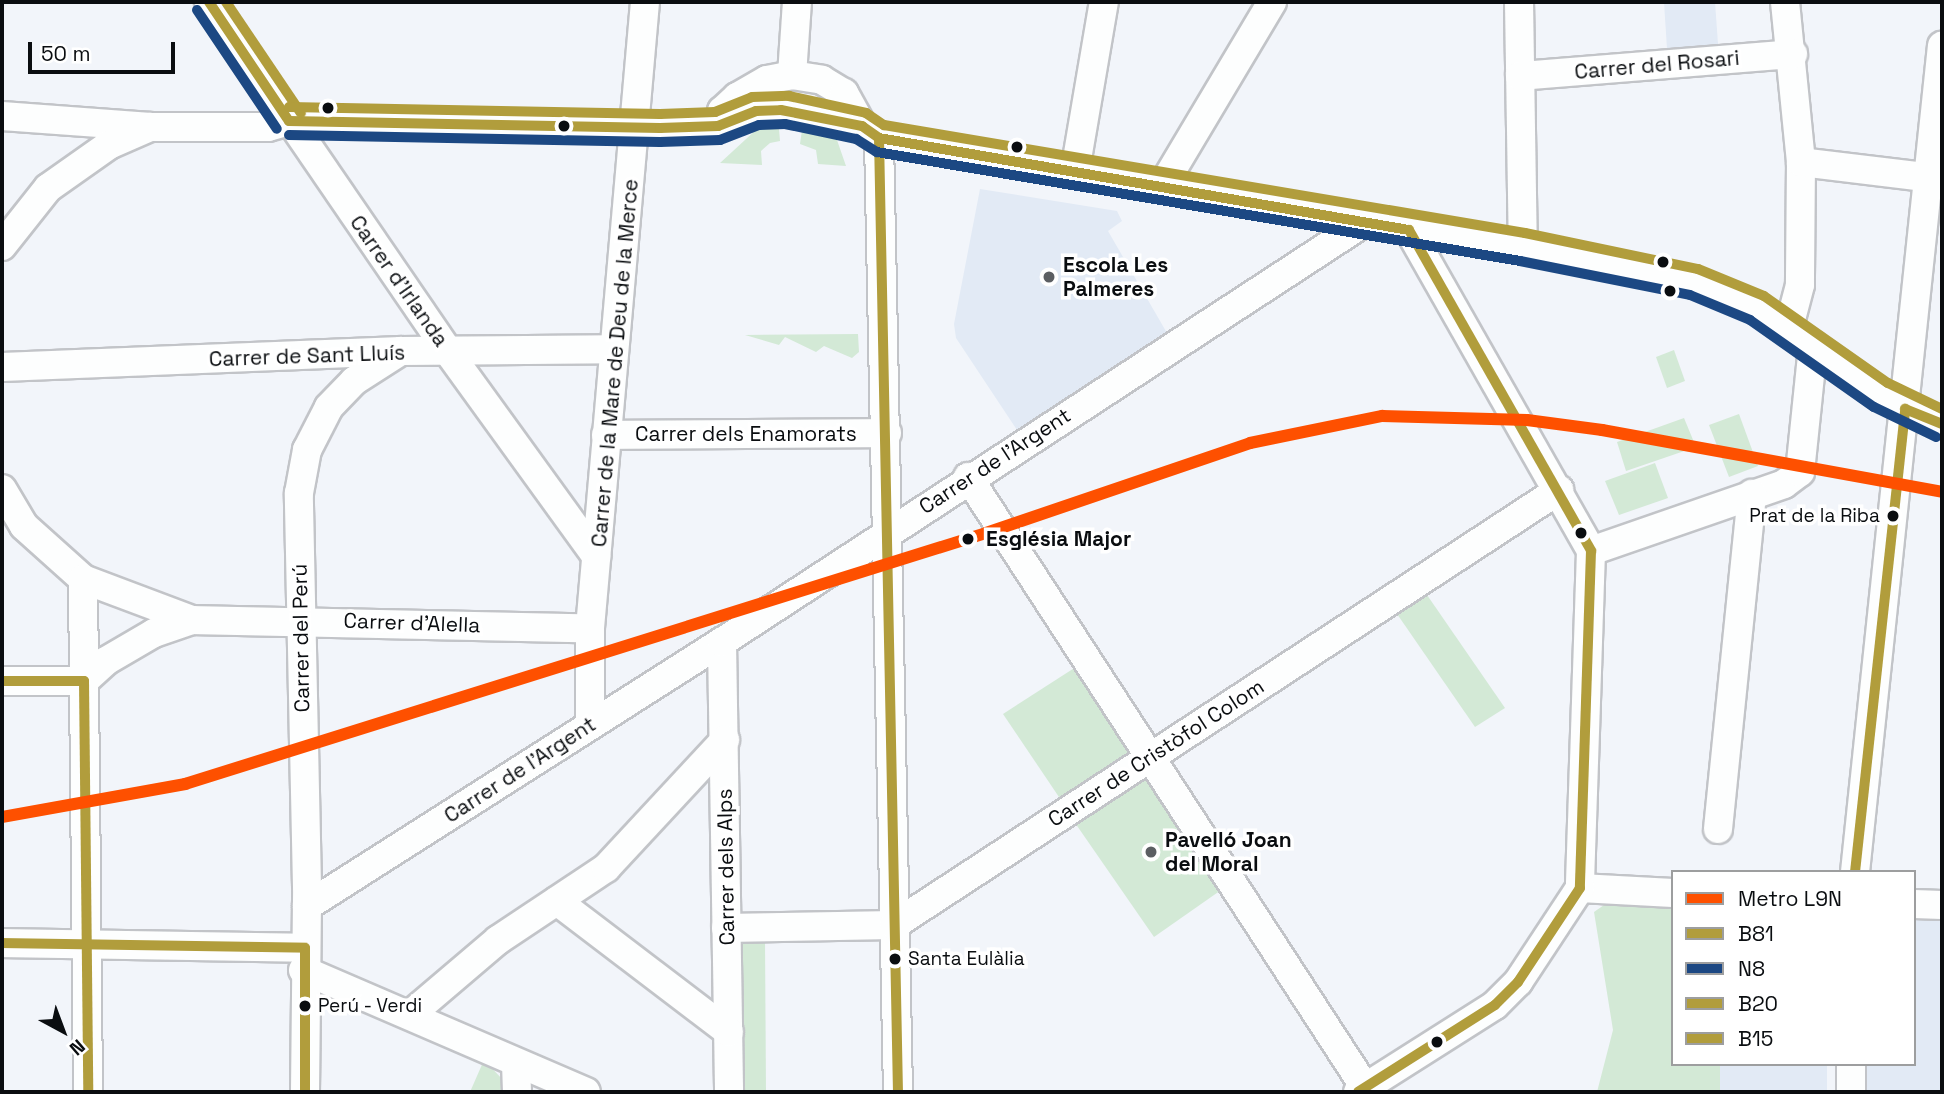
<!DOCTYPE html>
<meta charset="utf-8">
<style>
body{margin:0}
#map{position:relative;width:1944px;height:1094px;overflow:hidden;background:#f2f5fa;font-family:"Space Grotesk",sans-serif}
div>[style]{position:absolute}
.built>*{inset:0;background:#e2eaf5}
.green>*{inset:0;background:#d3e9d6}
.roads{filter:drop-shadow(2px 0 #c2c4c8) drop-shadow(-2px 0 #c2c4c8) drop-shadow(0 2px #c2c4c8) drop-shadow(0 -2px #c2c4c8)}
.minor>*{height:28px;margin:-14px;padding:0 14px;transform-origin:14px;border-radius:14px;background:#fdfefe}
.bus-1>*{height:10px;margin:-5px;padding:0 5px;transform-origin:5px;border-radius:5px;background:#b19d3c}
.bus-2>*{height:10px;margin:-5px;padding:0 5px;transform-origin:5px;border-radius:5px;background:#1c4883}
.bus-3>*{height:10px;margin:-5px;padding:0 5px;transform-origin:5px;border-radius:5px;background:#b19d3c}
.bus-4>*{height:10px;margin:-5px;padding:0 5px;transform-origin:5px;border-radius:5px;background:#b19d3c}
.metro-1>*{height:12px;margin:-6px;padding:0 6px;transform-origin:6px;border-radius:6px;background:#fe5000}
.dots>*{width:19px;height:19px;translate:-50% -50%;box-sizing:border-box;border:4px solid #fff;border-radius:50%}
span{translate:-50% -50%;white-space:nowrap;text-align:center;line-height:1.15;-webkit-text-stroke:7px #fff;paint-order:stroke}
.bus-label{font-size:19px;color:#0a0d10}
.right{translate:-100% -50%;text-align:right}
.left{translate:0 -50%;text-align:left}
.street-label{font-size:21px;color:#0a0d10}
.poi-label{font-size:21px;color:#0a0d10;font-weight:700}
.stop-label{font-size:21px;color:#0a0d10;font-weight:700}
.frame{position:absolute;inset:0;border:4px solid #0a0d10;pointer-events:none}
.legend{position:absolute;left:1671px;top:870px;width:245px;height:196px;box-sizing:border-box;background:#fff;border:2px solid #9d9e9f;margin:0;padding:9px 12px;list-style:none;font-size:21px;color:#0a0d10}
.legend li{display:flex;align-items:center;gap:14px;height:35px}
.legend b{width:35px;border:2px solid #9d9e9f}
.north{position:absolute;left:28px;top:996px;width:70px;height:70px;-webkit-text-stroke:5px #fff;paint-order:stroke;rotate:139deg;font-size:19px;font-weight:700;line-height:28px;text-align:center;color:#0a0d10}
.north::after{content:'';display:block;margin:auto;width:24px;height:32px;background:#0a0d10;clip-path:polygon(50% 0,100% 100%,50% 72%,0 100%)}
.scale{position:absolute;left:28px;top:42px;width:147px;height:32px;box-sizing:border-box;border:4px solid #0a0d10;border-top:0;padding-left:9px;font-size:21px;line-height:24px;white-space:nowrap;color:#0a0d10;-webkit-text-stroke:5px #fff;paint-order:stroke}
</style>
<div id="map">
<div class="built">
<div style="clip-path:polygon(1664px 2px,1715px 2px,1718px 44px,1667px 49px)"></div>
<div style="clip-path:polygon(980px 189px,1117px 211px,1122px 221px,1108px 231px,1167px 333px,1017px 430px,956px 338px,954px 324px)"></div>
<div style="clip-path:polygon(1914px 917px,1942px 917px,1942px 1092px,1861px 1092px,1861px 1064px,1914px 1064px)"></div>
<div style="clip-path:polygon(1720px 1064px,1827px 1064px,1827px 1092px,1720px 1092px)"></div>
</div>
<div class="green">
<div style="clip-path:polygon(815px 127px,837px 140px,846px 166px,818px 164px,816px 150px,800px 144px,802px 130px)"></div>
<div style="clip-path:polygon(758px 128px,779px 129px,780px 141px,770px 143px,761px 151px,762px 165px,720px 163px)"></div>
<div style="clip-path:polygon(858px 334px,859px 352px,852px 358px,824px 346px,816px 352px,785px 337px,779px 345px,745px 335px)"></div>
<div style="clip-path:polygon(1674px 350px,1685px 381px,1667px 388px,1656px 357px)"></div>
<div style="clip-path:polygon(1739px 414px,1758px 466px,1729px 477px,1709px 425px)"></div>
<div style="clip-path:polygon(1684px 418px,1696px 447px,1626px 471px,1617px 442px)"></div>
<div style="clip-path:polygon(1655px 463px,1668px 498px,1619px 515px,1605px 481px)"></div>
<div style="clip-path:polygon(1425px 592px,1505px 708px,1475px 727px,1395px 611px)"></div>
<div style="clip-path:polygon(1079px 665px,1134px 752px,1061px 800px,1003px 714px)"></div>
<div style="clip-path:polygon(1149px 771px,1224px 888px,1154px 937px,1073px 820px)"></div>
<div style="clip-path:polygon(1614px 898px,1673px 903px,1673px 1064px,1720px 1064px,1720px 1092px,1597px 1092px,1613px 1030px,1594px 912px)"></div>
<div style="clip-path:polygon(765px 940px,766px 1092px,742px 1092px,740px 941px)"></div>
<div style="clip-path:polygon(484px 1060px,504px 1081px,505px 1092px,470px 1092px)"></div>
</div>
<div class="roads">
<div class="minor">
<div style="left:209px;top:2px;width:425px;rotate:55.6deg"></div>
<div style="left:449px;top:353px;width:251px;rotate:54.1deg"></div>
<div style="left:1519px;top:2px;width:245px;rotate:89.1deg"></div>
<div style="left:1785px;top:2px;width:161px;rotate:84.3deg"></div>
<div style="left:1801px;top:162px;width:123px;rotate:90.5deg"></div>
<div style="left:1800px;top:285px;width:43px;rotate:104.7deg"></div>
<div style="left:792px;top:75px;width:73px;rotate:-86.1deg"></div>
<div style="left:1520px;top:76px;width:274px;rotate:-4.6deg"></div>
<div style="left:2px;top:116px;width:149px;rotate:4.2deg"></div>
<div style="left:151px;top:127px;width:117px"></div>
<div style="left:268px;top:127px;width:22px;rotate:-16deg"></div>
<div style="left:289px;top:121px;width:371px;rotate:1.1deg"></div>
<div style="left:660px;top:128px;width:58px;rotate:-2deg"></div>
<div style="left:718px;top:126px;width:41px;rotate:-21.5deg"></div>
<div style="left:756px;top:111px;width:25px;rotate:-2deg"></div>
<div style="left:781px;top:110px;width:83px;rotate:11.2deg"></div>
<div style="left:862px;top:126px;width:21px;rotate:35deg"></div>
<div style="left:879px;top:138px;width:653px;rotate:9.61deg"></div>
<div style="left:1523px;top:247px;width:175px;rotate:11.6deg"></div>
<div style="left:1694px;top:282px;width:68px;rotate:22.4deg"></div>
<div style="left:1757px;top:308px;width:151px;rotate:35.1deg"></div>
<div style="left:1881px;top:395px;width:68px;rotate:25.4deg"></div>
<div style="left:718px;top:126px;width:16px;rotate:-75deg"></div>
<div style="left:722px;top:111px;width:21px;rotate:-43deg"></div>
<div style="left:737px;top:97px;width:34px;rotate:-30deg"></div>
<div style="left:767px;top:80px;width:25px;rotate:-11deg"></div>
<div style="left:792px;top:75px;width:30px;rotate:9deg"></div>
<div style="left:822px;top:80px;width:26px;rotate:31deg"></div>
<div style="left:844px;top:93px;width:38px;rotate:61deg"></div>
<div style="left:879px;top:138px;width:954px;rotate:88.86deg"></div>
<div style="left:1801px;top:162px;width:142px;rotate:6.9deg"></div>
<div style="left:1075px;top:171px;width:171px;rotate:-80.3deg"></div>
<div style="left:1163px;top:185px;width:213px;rotate:-59.2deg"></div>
<div style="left:1409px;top:230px;width:369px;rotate:60.4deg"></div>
<div style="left:1591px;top:551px;width:337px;rotate:91.9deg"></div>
<div style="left:2px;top:246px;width:74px;rotate:-51.6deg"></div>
<div style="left:48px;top:188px;width:75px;rotate:-35.2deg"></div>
<div style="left:109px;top:145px;width:45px;rotate:-23.7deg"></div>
<div style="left:2px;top:367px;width:399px;rotate:-2.3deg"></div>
<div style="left:401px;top:351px;width:212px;rotate:-0.5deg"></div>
<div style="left:606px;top:435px;width:281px;rotate:-0.4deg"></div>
<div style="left:968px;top:477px;width:734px;rotate:56.96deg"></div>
<div style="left:2px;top:489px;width:43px;rotate:59.3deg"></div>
<div style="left:24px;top:526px;width:79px;rotate:41.9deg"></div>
<div style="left:83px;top:579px;width:116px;rotate:20.6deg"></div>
<div style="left:192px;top:620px;width:398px;rotate:1.2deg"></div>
<div style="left:1591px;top:551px;width:204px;rotate:-19.1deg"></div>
<div style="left:1784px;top:484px;width:20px;rotate:-37deg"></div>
<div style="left:1800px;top:472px;width:127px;rotate:-84.1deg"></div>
<div style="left:83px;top:579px;width:513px;rotate:89.44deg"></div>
<div style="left:722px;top:642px;width:450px;rotate:89.1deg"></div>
<div style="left:2px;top:681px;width:82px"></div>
<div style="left:84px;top:681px;width:30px;rotate:-42deg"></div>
<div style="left:106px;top:661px;width:56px;rotate:-30.3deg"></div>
<div style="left:154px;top:633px;width:40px;rotate:-18.9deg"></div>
<div style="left:590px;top:725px;width:97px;rotate:-90deg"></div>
<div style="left:590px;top:628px;width:628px;rotate:-84.98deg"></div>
<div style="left:1718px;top:829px;width:337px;rotate:-84.2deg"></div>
<div style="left:1855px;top:872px;width:831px;rotate:-83.99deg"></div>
<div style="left:1580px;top:888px;width:93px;rotate:3.1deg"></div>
<div style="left:557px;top:901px;width:216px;rotate:37.3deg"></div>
<div style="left:1914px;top:904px;width:28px;rotate:2deg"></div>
<div style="left:307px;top:906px;width:492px;rotate:-32.5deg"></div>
<div style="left:722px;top:642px;width:769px;rotate:-33.17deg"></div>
<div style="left:726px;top:928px;width:168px;rotate:-1deg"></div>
<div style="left:894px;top:925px;width:795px;rotate:-33.19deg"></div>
<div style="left:2px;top:943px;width:303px;rotate:0.9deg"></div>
<div style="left:303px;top:970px;width:308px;rotate:23.3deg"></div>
<div style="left:411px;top:1014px;width:114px;rotate:-40.4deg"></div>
<div style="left:498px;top:940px;width:130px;rotate:-33.7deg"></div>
<div style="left:606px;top:868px;width:175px;rotate:-47.1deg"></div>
<div style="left:516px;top:1063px;width:29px;rotate:88deg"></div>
<div style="left:305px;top:1092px;width:205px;rotate:-89.4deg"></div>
<div style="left:307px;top:887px;width:394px;rotate:-91.2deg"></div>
<div style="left:299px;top:493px;width:44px;rotate:-79.5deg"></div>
<div style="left:307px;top:450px;width:48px;rotate:-62.9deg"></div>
<div style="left:329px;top:407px;width:36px;rotate:-46deg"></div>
<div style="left:354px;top:381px;width:56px;rotate:-32.6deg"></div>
<div style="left:1358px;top:1092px;width:162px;rotate:-32.4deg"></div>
<div style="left:1495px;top:1005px;width:33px;rotate:-45deg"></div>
<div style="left:1518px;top:982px;width:113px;rotate:-56.6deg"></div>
<div style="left:1851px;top:1092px;width:28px;rotate:-90deg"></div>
</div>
</div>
<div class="bus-1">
<div style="left:209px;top:2px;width:143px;rotate:56.1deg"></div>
<div style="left:289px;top:121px;width:371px;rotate:1.1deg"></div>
<div style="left:660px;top:128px;width:58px;rotate:-2deg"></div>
<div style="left:718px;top:126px;width:41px;rotate:-21.5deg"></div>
<div style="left:756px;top:111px;width:25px;rotate:-2deg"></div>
<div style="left:781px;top:110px;width:83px;rotate:11.2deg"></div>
<div style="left:862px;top:126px;width:21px;rotate:35deg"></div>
<div style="left:879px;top:138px;width:538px;rotate:9.85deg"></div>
<div style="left:1409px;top:230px;width:369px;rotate:60.4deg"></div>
<div style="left:1591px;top:551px;width:337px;rotate:91.9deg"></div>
<div style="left:1580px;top:888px;width:113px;rotate:123.4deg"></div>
<div style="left:1518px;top:982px;width:33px;rotate:135deg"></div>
<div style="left:1495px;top:1005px;width:162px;rotate:147.6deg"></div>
<div style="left:879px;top:138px;width:954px;rotate:88.86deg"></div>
<div style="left:1855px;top:872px;width:466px;rotate:-83.8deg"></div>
<div style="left:1905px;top:409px;width:40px;rotate:22deg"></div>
</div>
<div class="bus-2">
<div style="left:197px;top:10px;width:143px;rotate:56.1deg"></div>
<div style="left:289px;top:135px;width:371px;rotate:1.1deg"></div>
<div style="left:660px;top:142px;width:60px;rotate:-1.9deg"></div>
<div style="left:720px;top:140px;width:42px;rotate:-21deg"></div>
<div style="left:759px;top:125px;width:26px;rotate:-2deg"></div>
<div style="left:785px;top:124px;width:73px;rotate:11.9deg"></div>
<div style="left:856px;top:139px;width:25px;rotate:32deg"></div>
<div style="left:877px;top:152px;width:652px;rotate:9.62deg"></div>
<div style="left:1520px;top:261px;width:173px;rotate:11.3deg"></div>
<div style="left:1690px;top:295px;width:65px;rotate:22.6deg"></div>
<div style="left:1750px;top:320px;width:151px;rotate:35.1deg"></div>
<div style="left:1874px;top:407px;width:69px;rotate:25.8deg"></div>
</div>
<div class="bus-3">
<div style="left:226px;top:2px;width:134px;rotate:56deg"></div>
<div style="left:289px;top:107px;width:371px;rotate:1.1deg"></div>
<div style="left:660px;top:114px;width:55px;rotate:-2.1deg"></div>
<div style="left:715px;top:112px;width:40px;rotate:-22deg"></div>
<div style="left:752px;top:97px;width:37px;rotate:-2deg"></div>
<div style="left:789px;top:96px;width:79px;rotate:12.4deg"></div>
<div style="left:866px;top:113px;width:22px;rotate:34deg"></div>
<div style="left:884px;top:125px;width:650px;rotate:9.56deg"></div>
<div style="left:1525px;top:233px;width:177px;rotate:11.8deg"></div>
<div style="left:1698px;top:269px;width:71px;rotate:22.2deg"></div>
<div style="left:1764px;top:296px;width:151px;rotate:35.1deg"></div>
<div style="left:1888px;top:383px;width:60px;rotate:25.7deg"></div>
</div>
<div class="bus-4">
<div style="left:2px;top:681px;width:82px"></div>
<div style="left:84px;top:681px;width:411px;rotate:89.4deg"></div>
<div style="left:2px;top:943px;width:303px;rotate:0.9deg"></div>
<div style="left:305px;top:948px;width:144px;rotate:90deg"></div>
</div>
<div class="metro-1">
<div style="left:2px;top:817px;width:186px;rotate:-10.2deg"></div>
<div style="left:185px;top:784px;width:839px;rotate:-17.4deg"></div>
<div style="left:986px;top:533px;width:279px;rotate:-18.8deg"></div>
<div style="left:1250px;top:443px;width:135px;rotate:-11.6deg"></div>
<div style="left:1382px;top:416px;width:145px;rotate:1.6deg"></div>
<div style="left:1527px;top:420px;width:76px;rotate:7.6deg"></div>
<div style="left:1602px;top:430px;width:346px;rotate:10.3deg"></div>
</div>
<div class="dots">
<div style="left:328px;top:108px;background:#0a0d10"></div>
<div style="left:564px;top:126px;background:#0a0d10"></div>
<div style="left:1017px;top:147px;background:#0a0d10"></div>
<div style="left:1663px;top:262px;background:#0a0d10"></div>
<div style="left:1049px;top:277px;background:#5b5e62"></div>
<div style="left:1670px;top:291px;background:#0a0d10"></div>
<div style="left:1893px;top:516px;background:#0a0d10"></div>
<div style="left:1581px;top:533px;background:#0a0d10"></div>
<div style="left:968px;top:539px;background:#0a0d10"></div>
<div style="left:1151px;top:852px;background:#5b5e62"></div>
<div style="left:895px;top:959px;background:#0a0d10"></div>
<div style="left:305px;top:1006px;background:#0a0d10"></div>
<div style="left:1437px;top:1042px;background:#0a0d10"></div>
</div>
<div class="bus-label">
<span class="right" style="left:1880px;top:516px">Prat de la Riba</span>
<span class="left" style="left:908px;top:959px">Santa Eulàlia</span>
<span class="left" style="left:318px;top:1006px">Perú - Verdi</span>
</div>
<div class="street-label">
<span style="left:1657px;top:65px;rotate:-5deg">Carrer del Rosari</span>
<span style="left:399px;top:281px;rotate:55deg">Carrer d'Irlanda</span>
<span style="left:307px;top:356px;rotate:-2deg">Carrer de Sant Lluís</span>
<span style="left:615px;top:363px;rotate:-85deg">Carrer de la Mare de Deu de la Merce</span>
<span style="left:746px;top:434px">Carrer dels Enamorats</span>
<span style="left:995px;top:461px;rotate:-33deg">Carrer de l'Argent</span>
<span style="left:412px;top:623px;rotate:2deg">Carrer d'Alella</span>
<span style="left:301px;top:638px;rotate:-91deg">Carrer del Perú</span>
<span style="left:1156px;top:753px;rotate:-33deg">Carrer de Cristòfol Colom</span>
<span style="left:520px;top:770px;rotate:-33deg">Carrer de l'Argent</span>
<span style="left:726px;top:867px;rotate:-91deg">Carrer dels Alps</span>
</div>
<div class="poi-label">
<span class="left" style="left:1063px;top:277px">Escola Les<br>Palmeres</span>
<span class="left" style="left:1165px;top:852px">Pavelló Joan<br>del Moral</span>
</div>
<div class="stop-label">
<span class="left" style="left:986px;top:539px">Església Major</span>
</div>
<div class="frame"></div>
<ul class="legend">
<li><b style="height:9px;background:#fe5000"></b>Metro L9N</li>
<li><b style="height:9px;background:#b19d3c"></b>B81</li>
<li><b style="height:9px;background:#1c4883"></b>N8</li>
<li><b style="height:9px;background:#b19d3c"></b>B20</li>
<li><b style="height:9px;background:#b19d3c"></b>B15</li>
</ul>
<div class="north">N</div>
<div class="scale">50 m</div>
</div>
